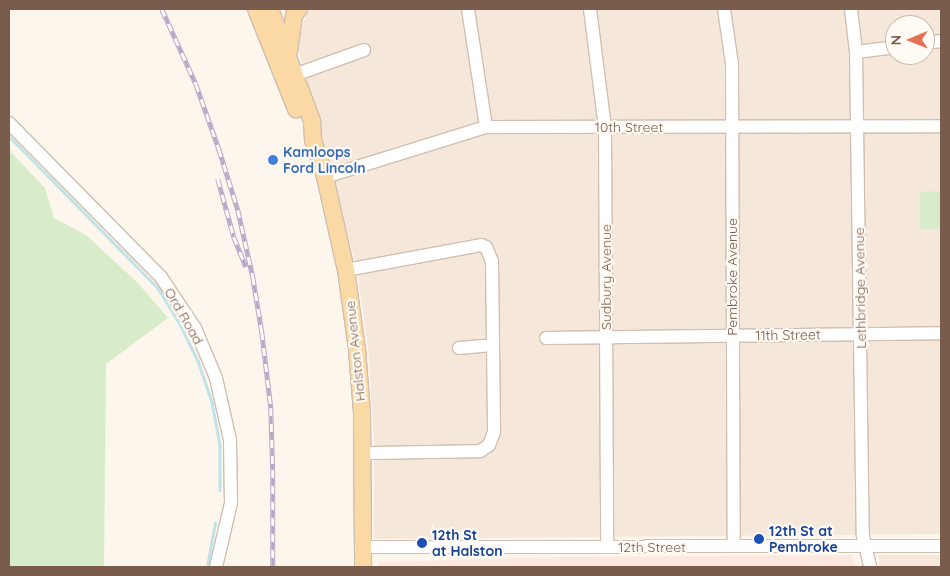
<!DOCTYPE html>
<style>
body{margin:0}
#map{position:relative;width:950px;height:576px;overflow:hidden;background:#fdf6ec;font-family:Quicksand,sans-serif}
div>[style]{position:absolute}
.residential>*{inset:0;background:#f5e8da}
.commercial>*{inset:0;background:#fde8e0}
.green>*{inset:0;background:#d8ecc9}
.stream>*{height:2.5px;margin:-1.25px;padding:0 1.25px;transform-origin:1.25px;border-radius:1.25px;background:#bfe3e8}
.roads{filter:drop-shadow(1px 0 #d1beb0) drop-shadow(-1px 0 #d1beb0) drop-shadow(0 1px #d1beb0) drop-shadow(0 -1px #d1beb0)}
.minor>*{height:12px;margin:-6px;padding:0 6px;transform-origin:6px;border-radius:6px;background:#fff}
.major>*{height:16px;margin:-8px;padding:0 8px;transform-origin:8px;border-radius:8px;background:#fbd9a5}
.rail>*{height:4.5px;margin-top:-2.25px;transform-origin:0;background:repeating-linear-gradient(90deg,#fffaf3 0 8px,#b9a8c9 0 16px);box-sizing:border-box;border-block:1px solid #b9a8c9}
.dots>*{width:14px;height:14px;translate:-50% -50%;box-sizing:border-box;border:2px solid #fffaf3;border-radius:50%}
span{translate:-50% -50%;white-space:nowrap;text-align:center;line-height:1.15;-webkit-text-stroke:4.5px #fffaf3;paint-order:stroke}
.street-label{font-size:14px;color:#7a5c4d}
.shop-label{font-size:14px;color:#366cbe;font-weight:700}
.left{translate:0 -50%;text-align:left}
.transit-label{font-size:14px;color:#164399;font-weight:700}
.frame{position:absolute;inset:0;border:10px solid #7a5c4d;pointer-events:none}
.north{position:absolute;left:885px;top:15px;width:50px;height:50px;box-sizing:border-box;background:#fffaf3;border:1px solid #cabbb1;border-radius:50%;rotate:269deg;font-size:14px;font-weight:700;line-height:20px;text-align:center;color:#7a5c4d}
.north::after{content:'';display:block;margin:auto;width:18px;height:22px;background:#e76f51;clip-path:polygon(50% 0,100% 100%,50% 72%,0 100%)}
</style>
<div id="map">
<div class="residential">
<div style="clip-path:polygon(evenodd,311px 9px,941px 9px,941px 534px,374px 539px,374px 438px,368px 348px,356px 265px,298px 48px,298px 36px,308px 11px,311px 9px,895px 25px,925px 25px,925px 55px,895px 55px,895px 25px)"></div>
<div style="clip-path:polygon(879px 555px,941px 555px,941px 567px,879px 567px)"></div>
</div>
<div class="commercial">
<div style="clip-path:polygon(851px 555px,858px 567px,379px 567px,379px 562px,561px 557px)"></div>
</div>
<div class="green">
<div style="clip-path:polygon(9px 150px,45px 188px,54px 218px,86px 235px,138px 283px,168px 318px,106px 364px,104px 567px,9px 567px)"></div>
<div style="clip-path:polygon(941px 191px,941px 229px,920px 229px,920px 192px)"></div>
</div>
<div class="stream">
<div style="left:9px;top:136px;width:213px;rotate:45.6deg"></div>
<div style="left:158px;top:288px;width:42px;rotate:58.6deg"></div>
<div style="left:180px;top:324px;width:41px;rotate:64.1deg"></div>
<div style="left:198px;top:361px;width:43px;rotate:71.1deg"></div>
<div style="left:212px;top:402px;width:44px;rotate:79.5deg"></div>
<div style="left:220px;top:445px;width:45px;rotate:90deg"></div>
<div style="left:207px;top:567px;width:45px;rotate:-79.7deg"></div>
</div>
<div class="roads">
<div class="minor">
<div style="left:468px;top:9px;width:119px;rotate:81.3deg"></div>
<div style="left:590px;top:9px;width:119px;rotate:82.8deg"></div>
<div style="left:605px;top:127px;width:420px;rotate:89.7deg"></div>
<div style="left:724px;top:9px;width:56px;rotate:81.7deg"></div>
<div style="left:732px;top:64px;width:482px;rotate:89.8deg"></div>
<div style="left:851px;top:9px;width:43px;rotate:83.4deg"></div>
<div style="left:856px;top:52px;width:484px;rotate:89.2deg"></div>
<div style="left:863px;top:536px;width:32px;rotate:77deg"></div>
<div style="left:925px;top:43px;width:16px;rotate:-7deg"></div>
<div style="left:856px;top:52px;width:39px;rotate:-7deg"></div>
<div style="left:286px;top:78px;width:83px;rotate:-19.7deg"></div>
<div style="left:9px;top:123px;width:216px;rotate:45.4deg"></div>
<div style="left:161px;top:277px;width:61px;rotate:56.3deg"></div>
<div style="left:195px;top:328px;width:54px;rotate:67.2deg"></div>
<div style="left:216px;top:378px;width:64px;rotate:77.3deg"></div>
<div style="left:230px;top:440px;width:63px;rotate:89.1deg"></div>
<div style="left:231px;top:503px;width:66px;rotate:103.2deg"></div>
<div style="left:325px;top:177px;width:169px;rotate:-17.3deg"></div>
<div style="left:486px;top:127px;width:455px;rotate:-0.1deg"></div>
<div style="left:346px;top:270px;width:137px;rotate:-10.5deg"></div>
<div style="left:481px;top:245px;width:5px;rotate:22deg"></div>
<div style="left:486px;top:247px;width:15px;rotate:67deg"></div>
<div style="left:492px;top:261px;width:171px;rotate:89.3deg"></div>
<div style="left:494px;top:432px;width:14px;rotate:111deg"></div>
<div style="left:489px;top:445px;width:11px;rotate:146deg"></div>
<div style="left:480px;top:451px;width:116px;rotate:179deg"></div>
<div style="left:546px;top:338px;width:395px;rotate:-0.7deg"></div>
<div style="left:459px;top:348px;width:33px;rotate:-5deg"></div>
<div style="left:363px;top:547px;width:578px;rotate:-0.1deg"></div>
</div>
<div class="major">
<div style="left:256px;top:9px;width:108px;rotate:68.2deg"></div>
<div style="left:270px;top:9px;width:120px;rotate:69.4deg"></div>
<div style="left:312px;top:121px;width:19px;rotate:87deg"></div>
<div style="left:313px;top:140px;width:39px;rotate:72deg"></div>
<div style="left:325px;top:177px;width:95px;rotate:77.3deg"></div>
<div style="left:346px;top:270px;width:80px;rotate:82.1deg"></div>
<div style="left:357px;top:349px;width:63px;rotate:85.5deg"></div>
<div style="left:362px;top:412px;width:155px;rotate:89.6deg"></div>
<div style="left:289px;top:51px;width:36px;rotate:-82deg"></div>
<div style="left:294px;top:15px;width:8px;rotate:-50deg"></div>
</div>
</div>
<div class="rail">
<div style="left:162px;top:9px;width:82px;rotate:65.6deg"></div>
<div style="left:196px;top:84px;width:69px;rotate:70.5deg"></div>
<div style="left:219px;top:149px;width:64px;rotate:72.7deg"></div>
<div style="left:238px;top:210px;width:69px;rotate:77.4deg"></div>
<div style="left:253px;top:277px;width:56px;rotate:80.7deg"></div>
<div style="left:262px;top:332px;width:77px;rotate:83.2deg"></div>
<div style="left:271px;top:408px;width:62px;rotate:88.2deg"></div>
<div style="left:273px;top:470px;width:97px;rotate:90deg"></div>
<div style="left:218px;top:179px;width:60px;rotate:74.6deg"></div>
<div style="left:234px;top:237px;width:32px;rotate:68deg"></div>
</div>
<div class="dots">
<div style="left:273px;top:160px;background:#3f7fe0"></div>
<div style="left:759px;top:539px;background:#1a4fb4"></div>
<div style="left:422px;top:543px;background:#1a4fb4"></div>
</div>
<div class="street-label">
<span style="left:629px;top:127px">10th Street</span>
<span style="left:606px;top:277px;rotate:-90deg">Sudbury Avenue</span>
<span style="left:732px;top:277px;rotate:-90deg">Pembroke Avenue</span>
<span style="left:860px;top:288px;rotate:-91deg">Lethbridge Avenue</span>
<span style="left:184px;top:316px;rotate:60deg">Ord Road</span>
<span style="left:788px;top:335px;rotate:-1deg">11th Street</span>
<span style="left:355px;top:351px;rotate:-96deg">Halston Avenue</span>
<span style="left:652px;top:547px">12th Street</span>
</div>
<div class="shop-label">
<span class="left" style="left:283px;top:160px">Kamloops<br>Ford Lincoln</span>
</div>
<div class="transit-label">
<span class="left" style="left:769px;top:539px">12th St at<br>Pembroke</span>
<span class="left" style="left:432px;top:543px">12th St<br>at Halston</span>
</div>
<div class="frame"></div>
<div class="north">N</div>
</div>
